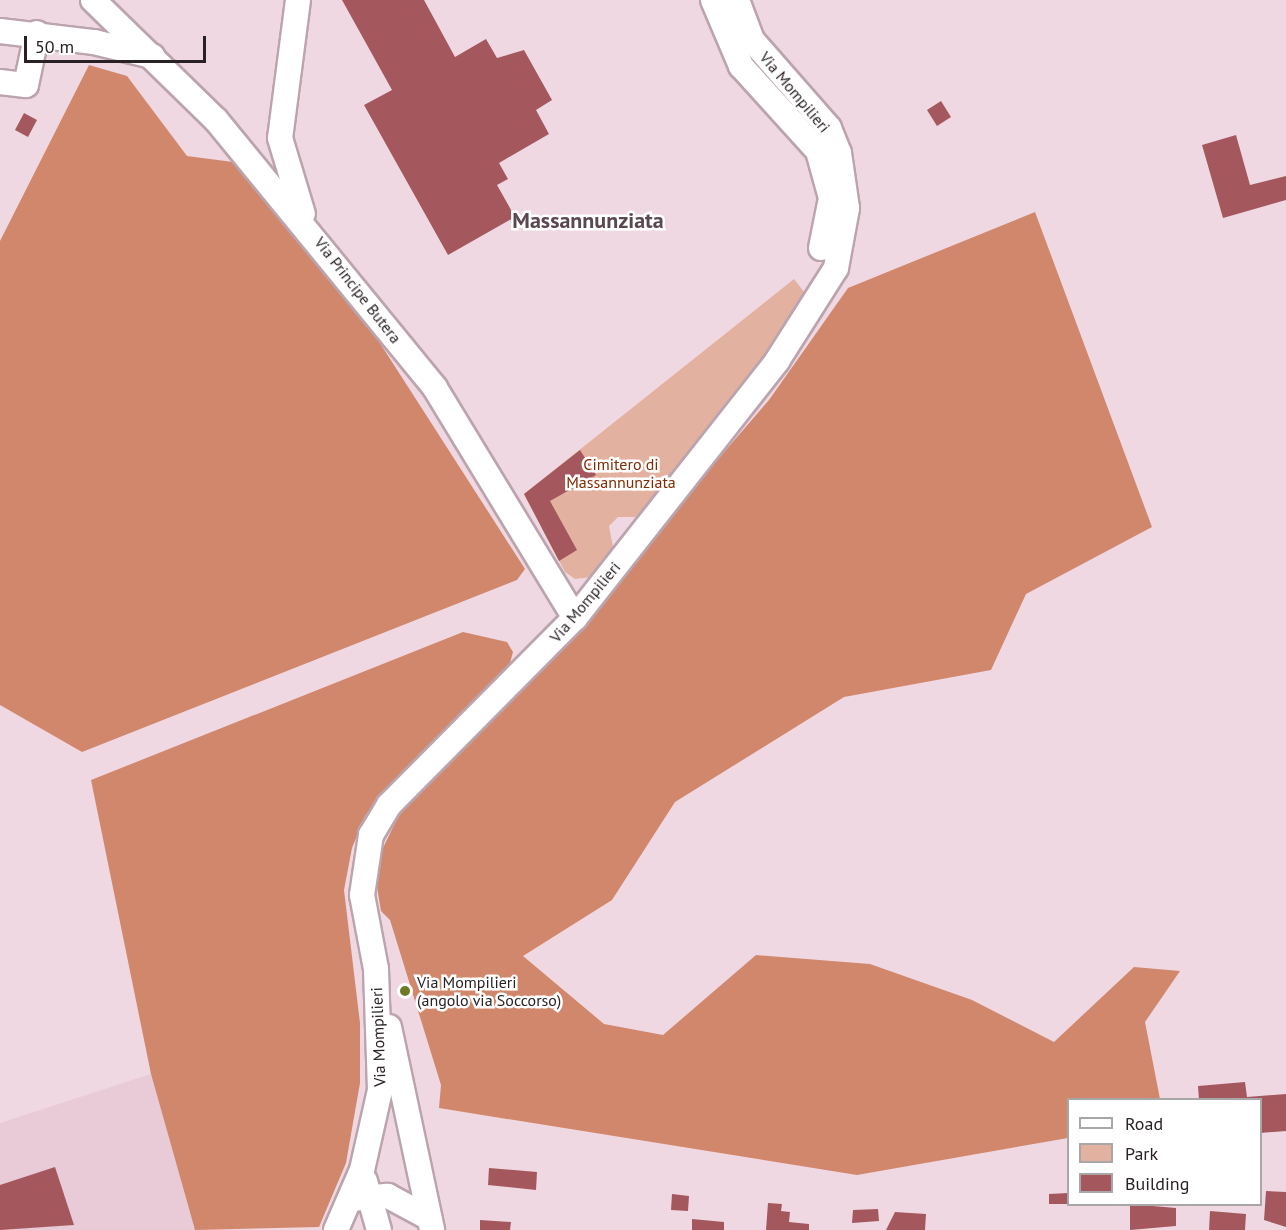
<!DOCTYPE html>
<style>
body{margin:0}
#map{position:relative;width:1286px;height:1230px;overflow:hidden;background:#f0d8e2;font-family:"PT Sans",sans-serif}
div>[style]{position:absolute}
.built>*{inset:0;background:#e9cad7}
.green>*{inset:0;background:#e3b19f}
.forest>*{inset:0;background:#d1876b}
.building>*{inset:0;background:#a4585e}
.roads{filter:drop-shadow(2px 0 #bba4ae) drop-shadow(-2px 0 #bba4ae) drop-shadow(0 2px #bba4ae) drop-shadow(0 -2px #bba4ae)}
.minor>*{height:24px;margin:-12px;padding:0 12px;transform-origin:12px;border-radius:12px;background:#fff}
.dots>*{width:16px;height:16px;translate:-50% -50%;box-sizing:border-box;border:3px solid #fff;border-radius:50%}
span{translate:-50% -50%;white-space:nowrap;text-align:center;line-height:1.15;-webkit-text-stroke:5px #fff;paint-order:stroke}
.street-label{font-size:16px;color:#292124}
.park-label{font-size:16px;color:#822a00}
.poi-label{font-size:16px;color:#292124}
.left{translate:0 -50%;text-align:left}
.district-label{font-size:22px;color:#5b4750;font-weight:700}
.legend{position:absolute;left:1067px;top:1098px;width:195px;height:108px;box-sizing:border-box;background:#fff;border:2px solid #a9a6a7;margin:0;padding:8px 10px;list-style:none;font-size:18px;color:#292124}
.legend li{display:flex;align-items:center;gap:12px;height:30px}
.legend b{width:30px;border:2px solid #a9a6a7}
.scale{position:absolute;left:24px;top:36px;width:182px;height:27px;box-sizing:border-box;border:3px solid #292124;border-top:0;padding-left:8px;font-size:18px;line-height:21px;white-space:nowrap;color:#292124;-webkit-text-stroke:4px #fff;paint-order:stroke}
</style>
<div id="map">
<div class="built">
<div style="clip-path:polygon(151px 1074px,195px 1230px,0 1230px,0 1123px)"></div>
</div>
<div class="green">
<div style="clip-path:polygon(794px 279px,808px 297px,642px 517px,618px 517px,609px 526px,614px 552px,592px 577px,575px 579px,565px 572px,524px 494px)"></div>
</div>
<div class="forest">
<div style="clip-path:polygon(89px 65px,127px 76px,187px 156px,233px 162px,376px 337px,525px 569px,517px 580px,82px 752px,0 705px,0 241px)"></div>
<div style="clip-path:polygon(1035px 212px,1152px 527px,1026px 594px,991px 670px,844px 697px,675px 802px,612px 900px,523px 956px,604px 1024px,663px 1035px,756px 955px,870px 964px,972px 1000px,1054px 1042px,1134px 967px,1180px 971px,1145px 1022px,1160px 1099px,1068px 1100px,1068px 1138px,857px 1175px,439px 1108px,441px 1085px,390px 920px,381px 911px,376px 881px,378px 858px,399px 815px,526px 682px,769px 400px,848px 288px)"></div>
<div style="clip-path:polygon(463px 632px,507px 642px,513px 652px,510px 663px,387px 787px,365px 816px,352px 848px,344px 890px,360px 1023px,360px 1083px,346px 1163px,319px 1227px,195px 1230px,151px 1074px,91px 780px)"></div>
</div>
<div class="building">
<div style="clip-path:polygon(342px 0,424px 0,455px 57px,486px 39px,497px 58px,524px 50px,552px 100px,536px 110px,549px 134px,499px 163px,508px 179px,497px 185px,515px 217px,448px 255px,364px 105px,392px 90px)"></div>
<div style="clip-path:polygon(941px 101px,951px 117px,937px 126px,927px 110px)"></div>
<div style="clip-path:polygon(24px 113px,37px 120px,28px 137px,15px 130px)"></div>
<div style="clip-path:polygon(1236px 135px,1250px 185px,1286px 176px,1286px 200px,1223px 218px,1202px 145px)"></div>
<div style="clip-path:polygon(580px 450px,596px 475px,550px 501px,577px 550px,559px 561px,524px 494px)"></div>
<div style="clip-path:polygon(1245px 1082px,1247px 1097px,1286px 1094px,1286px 1131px,1260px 1133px,1260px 1100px,1199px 1100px,1198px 1086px)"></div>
<div style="clip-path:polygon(55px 1167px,74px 1225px,0 1230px,0 1185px)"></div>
<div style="clip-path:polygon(489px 1168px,537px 1172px,536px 1190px,488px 1185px)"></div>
<div style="clip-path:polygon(1266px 1191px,1286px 1192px,1286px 1227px,1264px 1220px)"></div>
<div style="clip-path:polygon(1068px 1193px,1068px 1204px,1049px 1204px,1049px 1194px)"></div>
<div style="clip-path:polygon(672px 1194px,689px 1196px,688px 1211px,671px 1210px)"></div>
<div style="clip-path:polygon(768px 1203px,782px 1204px,781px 1211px,790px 1212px,789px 1222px,809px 1224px,809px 1230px,766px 1230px)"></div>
<div style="clip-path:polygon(1130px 1204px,1176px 1208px,1176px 1226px,1130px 1230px)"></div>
<div style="clip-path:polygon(878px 1209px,879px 1221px,852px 1223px,853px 1210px)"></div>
<div style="clip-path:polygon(1210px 1211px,1246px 1214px,1245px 1230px,1209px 1230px)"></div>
<div style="clip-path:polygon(895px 1212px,926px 1214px,925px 1230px,886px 1230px)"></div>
<div style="clip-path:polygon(692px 1219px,724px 1222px,724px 1230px,692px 1230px)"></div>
<div style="clip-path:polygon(480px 1220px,511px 1222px,510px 1230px,480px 1230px)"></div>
</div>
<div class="roads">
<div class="minor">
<div style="left:93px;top:0;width:172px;rotate:44.3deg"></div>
<div style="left:216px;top:120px;width:346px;rotate:50.7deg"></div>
<div style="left:435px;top:388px;width:269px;rotate:58.7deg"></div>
<div style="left:298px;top:0;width:139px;rotate:97.4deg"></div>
<div style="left:280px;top:138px;width:79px;rotate:73.2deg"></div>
<div style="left:713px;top:0;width:72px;rotate:67deg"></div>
<div style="left:741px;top:66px;width:115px;rotate:47.8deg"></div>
<div style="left:818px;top:151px;width:49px;rotate:74.5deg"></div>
<div style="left:831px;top:198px;width:51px;rotate:101.3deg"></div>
<div style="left:0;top:31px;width:95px;rotate:6.7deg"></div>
<div style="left:94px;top:42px;width:60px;rotate:13.6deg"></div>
<div style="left:0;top:82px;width:26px;rotate:7deg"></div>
<div style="left:26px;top:85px;width:53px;rotate:-78.1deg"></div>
<div style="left:389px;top:1027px;width:208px;rotate:78deg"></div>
<div style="left:365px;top:1181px;width:51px;rotate:74.1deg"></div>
<div style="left:350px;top:1199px;width:38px;rotate:-5deg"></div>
<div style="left:388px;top:1196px;width:47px;rotate:28.2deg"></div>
<div style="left:336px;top:1230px;width:65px;rotate:-66.6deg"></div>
<div style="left:362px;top:1170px;width:82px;rotate:-77.3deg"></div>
<div style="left:380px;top:1090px;width:121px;rotate:-91.9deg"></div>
<div style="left:376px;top:969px;width:75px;rotate:-100.7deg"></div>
<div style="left:362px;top:895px;width:61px;rotate:-81.5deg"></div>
<div style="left:371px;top:835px;width:35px;rotate:-59deg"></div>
<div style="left:389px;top:805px;width:264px;rotate:-45.2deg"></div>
<div style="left:575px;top:618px;width:327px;rotate:-51.8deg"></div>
<div style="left:777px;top:361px;width:110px;rotate:-57.6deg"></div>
<div style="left:836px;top:268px;width:61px;rotate:-79.6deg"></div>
<div style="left:847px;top:208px;width:56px;rotate:-98.3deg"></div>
<div style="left:839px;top:153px;width:27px;rotate:-112deg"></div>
<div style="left:829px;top:128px;width:117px;rotate:-131.2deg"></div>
<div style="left:752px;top:40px;width:43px;rotate:-110.6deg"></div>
</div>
</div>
<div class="dots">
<div style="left:405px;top:991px;background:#6f7a26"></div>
</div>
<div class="street-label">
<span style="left:795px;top:92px;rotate:50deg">Via Mompilieri</span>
<span style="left:358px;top:290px;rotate:52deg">Via Principe Butera</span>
<span style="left:585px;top:602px;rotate:-50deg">Via Mompilieri</span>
<span style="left:378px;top:1037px;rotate:-92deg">Via Mompilieri</span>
</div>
<div class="park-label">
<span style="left:621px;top:473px">Cimitero di<br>Massannunziata</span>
</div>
<div class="poi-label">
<span class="left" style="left:417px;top:991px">Via Mompilieri<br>(angolo via Soccorso)</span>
</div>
<div class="district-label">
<span style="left:588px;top:221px">Massannunziata</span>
</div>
<ul class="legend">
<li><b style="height:8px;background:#fff"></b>Road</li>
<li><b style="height:16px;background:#e3b19f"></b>Park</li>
<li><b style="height:16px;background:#a4585e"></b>Building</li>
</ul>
<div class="scale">50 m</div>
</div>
